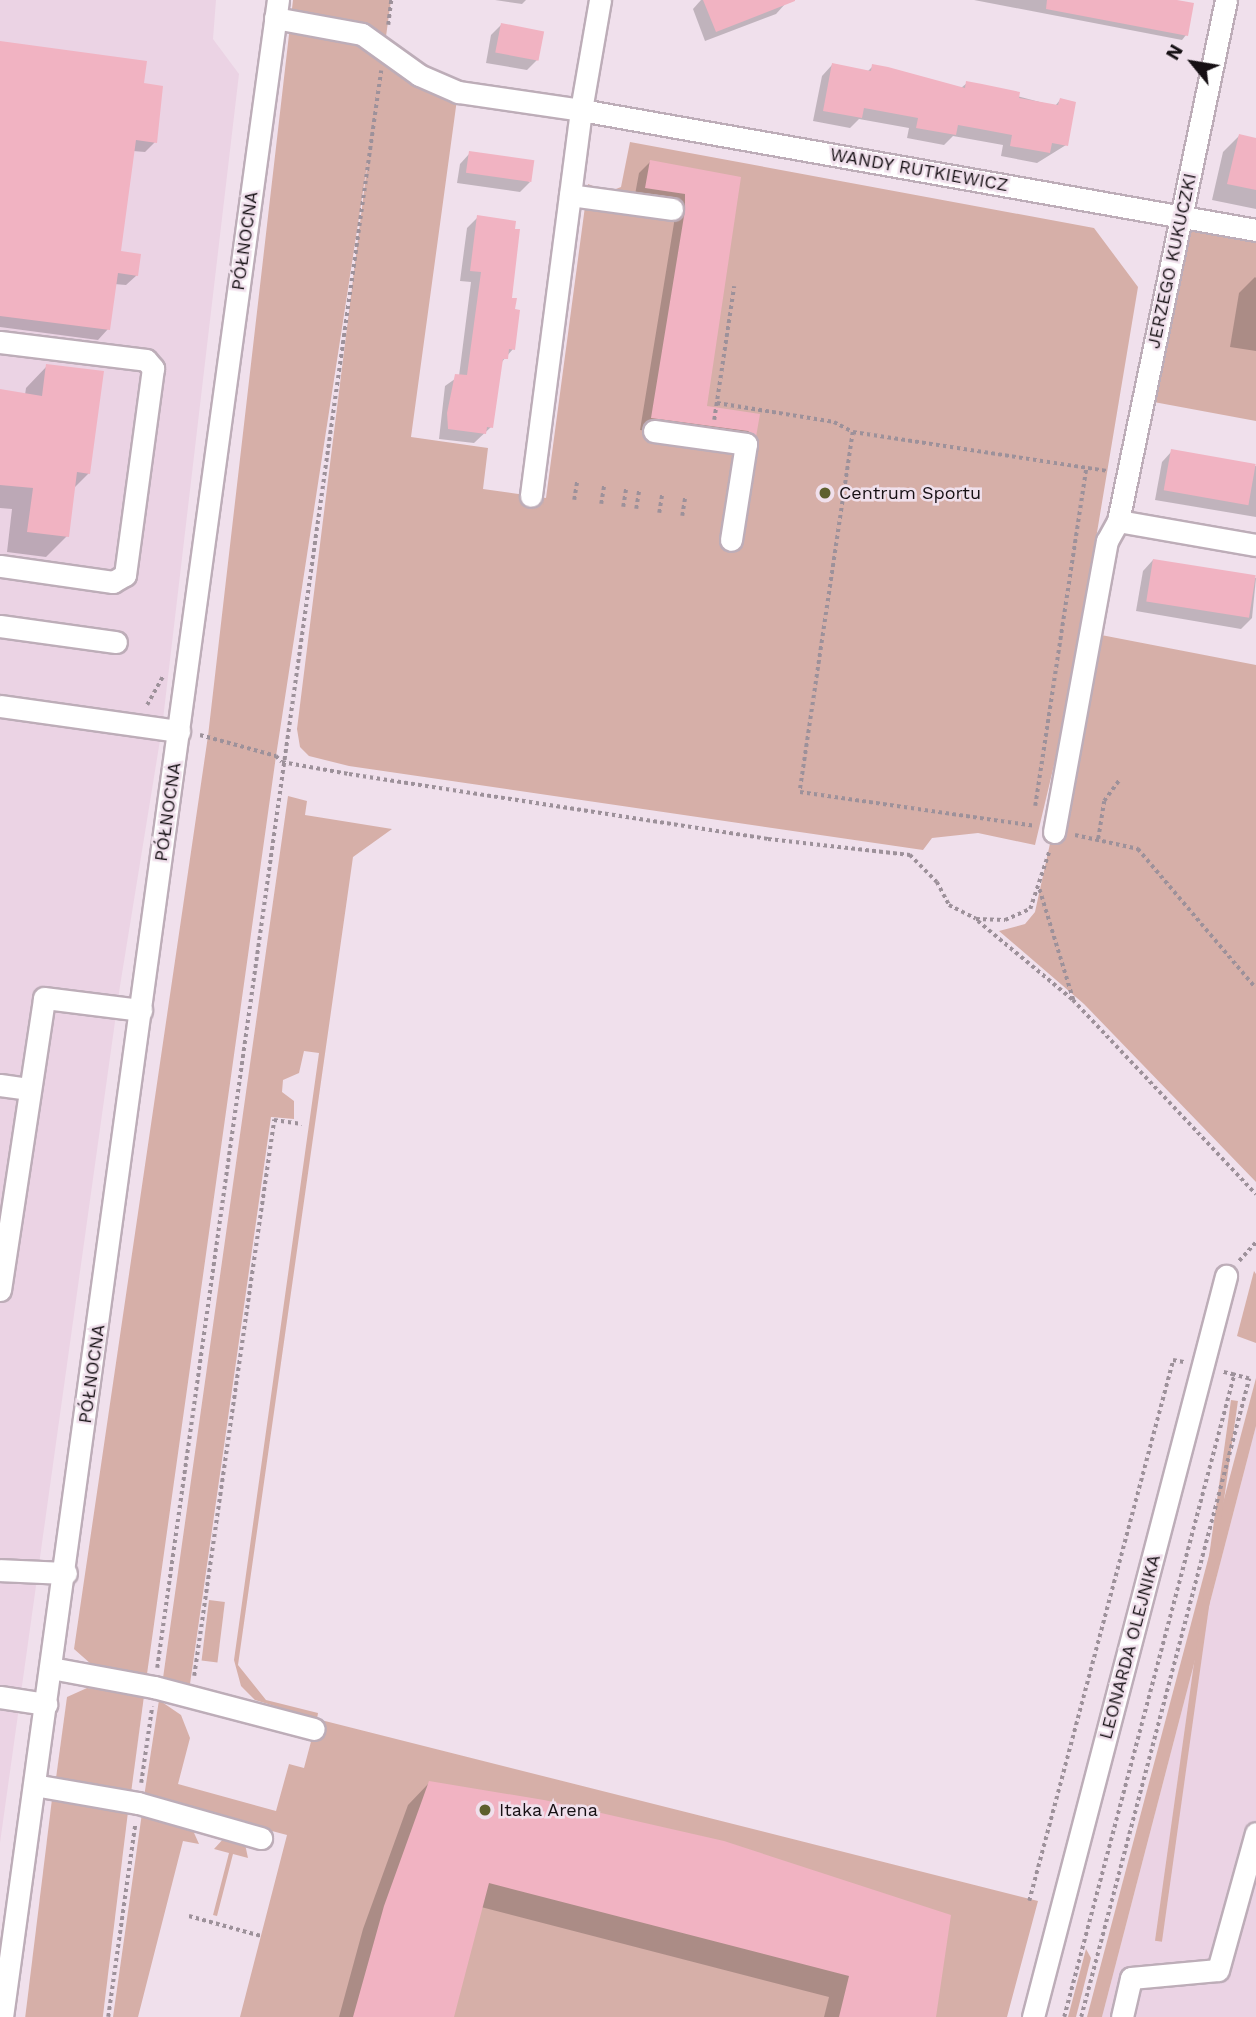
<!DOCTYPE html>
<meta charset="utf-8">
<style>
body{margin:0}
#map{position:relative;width:1256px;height:2017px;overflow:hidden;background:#f0e0ec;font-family:"Work Sans",sans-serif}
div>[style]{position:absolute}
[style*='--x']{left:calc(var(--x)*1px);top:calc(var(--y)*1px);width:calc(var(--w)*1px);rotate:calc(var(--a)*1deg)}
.built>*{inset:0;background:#ebd3e4}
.green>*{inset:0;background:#d6afa8;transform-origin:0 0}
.shadow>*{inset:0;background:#0003}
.building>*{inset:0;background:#f1b3c2;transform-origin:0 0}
.path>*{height:3.5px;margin-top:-1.75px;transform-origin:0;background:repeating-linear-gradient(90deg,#9d919a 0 3.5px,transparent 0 7px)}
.roads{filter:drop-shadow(2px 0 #bdadb8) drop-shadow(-2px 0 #bdadb8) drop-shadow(0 2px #bdadb8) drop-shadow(0 -2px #bdadb8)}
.minor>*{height:21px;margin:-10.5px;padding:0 10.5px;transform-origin:10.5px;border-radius:10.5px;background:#fff}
.dots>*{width:19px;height:19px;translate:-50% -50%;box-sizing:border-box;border:4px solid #f0e0ec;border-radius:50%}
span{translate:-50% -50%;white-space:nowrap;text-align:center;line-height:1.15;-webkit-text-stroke:5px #f0e0ec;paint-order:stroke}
.street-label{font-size:18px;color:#161014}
.poi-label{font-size:18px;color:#161014}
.left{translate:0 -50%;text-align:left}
.north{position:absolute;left:1158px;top:28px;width:70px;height:70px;-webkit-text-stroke:5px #f0e0ec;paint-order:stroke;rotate:300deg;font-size:19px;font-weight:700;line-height:28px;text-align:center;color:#161014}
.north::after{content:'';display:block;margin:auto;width:24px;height:32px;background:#161014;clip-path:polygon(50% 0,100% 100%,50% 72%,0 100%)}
</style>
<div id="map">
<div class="built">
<i style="clip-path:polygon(0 0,216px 0,213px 39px,239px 74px,162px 728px,120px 986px,0 1843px)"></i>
<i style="clip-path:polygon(1256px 1426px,1256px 2017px,1102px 2017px)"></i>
</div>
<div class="green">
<i style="clip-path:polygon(293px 0,391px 0,384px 51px,458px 92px,411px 437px,488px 448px,483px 489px,546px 498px,588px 184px,608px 192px,621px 187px,630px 142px,1094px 228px,1138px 287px,1068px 706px,1035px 845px,978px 833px,932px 838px,923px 850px,349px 766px,309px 756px,300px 747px,297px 729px,368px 159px,276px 756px,147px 1674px,91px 1664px,74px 1649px,208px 736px)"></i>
<i style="clip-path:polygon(1181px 217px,1256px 230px,1256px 421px,1143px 400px)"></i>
<i style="clip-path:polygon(1096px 634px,1256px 665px,1256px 1182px,1084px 1004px,999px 931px,1025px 924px,1035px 912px)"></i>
<i style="clip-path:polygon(288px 796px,307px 801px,305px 815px,392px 829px,353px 857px,238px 1665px,266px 1700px,318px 1713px,317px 1719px,1038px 1901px,1007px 2017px,240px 2017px,287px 1835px,144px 1797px,159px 1700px,181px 1715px,190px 1738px,178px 1784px,276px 1811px,289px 1764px,304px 1768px,317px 1719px,255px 1700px,241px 1686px,234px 1660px,319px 1053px,304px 1051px,299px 1073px,283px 1080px,282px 1092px,294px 1101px,294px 1119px,271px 1117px,190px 1684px,163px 1678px)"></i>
<i style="clip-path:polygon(1254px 1271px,1256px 1274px,1256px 1343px,1237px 1336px)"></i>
<i style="clip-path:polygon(1256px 1378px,1256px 1426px,1102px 2017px,1087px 2017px)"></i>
<i style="left:1231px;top:1400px;width:7px;height:546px;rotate:8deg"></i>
<i style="left:209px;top:1600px;width:16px;height:61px;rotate:7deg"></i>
<i style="clip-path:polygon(87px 1688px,144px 1696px,131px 1793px,56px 1778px,67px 1697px)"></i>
<i style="left:52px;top:1799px;width:77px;height:220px;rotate:7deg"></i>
<i style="clip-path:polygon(142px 1813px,191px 1826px,199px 1844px,183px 1841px,138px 2017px,113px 2017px)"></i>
<i style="clip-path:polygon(225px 1837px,245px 1844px,248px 1858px,233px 1854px,217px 1916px,213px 1915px,229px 1853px,214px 1849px)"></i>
<i style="clip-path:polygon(1086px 1949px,1091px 1958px,1076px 2017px,1068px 2017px)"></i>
</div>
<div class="shadow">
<i style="clip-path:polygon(495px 0,526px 0,522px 4px)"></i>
<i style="clip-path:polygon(701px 0,785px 0,786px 3px,776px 14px,705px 41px,693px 9px)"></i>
<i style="clip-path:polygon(974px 0,1167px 0,1186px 35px,1182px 40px)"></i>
<i style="clip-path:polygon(501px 25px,537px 60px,527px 70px,486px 63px,491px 35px)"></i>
<i style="clip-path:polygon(0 43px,142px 84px,155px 142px,145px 152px,133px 151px,119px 253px,137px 275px,126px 285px,114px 284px,108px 329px,98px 340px,0 327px)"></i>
<i style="clip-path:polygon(832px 65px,867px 72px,873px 66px,961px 88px,967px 83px,1055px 106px,1060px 100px,1066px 145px,1037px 163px,1001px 156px,1003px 145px,953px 136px,944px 145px,907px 138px,909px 128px,859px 119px,850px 128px,813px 121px,822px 76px)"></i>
<i style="clip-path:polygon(1239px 136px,1256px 140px,1256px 209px,1212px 200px,1223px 152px)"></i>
<i style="clip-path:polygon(470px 153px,530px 182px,520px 192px,457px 183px,460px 164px)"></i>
<i style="clip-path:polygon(650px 162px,739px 179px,705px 408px,758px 416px,755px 436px,744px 447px,736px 442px,640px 430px,674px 223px,674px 206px,634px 200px,639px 173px)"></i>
<i style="clip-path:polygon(478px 217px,510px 299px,513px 349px,500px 364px,491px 427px,474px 443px,439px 439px,445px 386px,459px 376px,471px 282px,460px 281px,467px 228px)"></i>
<i style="clip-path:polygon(1255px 277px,1256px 278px,1256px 351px,1230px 347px,1239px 293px)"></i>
<i style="clip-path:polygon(47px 366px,89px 473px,73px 489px,67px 536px,46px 557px,7px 552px,12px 509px,0 508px,0 391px,25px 395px,26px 388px)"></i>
<i style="clip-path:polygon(1172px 451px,1256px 466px,1256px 517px,1155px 500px,1162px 462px)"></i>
<i style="clip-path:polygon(1153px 560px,1256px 578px,1252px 618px,1241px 629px,1136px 611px,1143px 571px)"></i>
<i style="clip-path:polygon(429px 1783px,724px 1843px,949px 1916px,934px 2017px,824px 2017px,829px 1997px,481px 1907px,453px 2017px,339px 2017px,363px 1929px,408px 1805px)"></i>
</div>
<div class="building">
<i style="clip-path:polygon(703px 0,795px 0,795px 1px,716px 32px)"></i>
<i style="clip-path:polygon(1047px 0,1177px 0,1194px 3px,1188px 36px,1046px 9px)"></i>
<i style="left:501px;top:23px;width:44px;height:30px;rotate:11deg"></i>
<i style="clip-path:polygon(0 41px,147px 61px,144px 83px,163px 86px,157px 143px,136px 140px,121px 251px,141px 254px,138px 276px,118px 273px,110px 330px,0 316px)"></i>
<i style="clip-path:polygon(832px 63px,871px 71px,872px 64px,888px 67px,965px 88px,966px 81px,982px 84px,1020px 92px,1019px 98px,1058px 105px,1060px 98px,1076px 102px,1068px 146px,1052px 143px,1050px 153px,1010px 146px,1012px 135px,980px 129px,958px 125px,956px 135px,916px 128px,918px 118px,864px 108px,862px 118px,823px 111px)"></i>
<i style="clip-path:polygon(1239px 134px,1256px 138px,1256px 190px,1227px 184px)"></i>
<i style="left:469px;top:151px;width:66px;height:22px;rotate:8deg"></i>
<i style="clip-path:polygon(650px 160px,741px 177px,707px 406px,760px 414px,756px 437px,748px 431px,651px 418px,685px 210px,685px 194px,645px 188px)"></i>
<i style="clip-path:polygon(477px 215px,516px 221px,515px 229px,520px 229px,512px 298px,517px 298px,515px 309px,520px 310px,515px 350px,509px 349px,508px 359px,503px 359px,493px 428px,487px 427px,486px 434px,448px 429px,447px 413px,455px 374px,467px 375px,481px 272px,470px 271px)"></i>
<i style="clip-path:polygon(46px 364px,104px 371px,90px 474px,77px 472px,69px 537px,27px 532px,33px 488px,0 485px,0 389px,42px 396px)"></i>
<i style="left:1171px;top:449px;width:86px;height:42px;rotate:10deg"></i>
<i style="left:1153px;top:559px;width:104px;height:43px;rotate:9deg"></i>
<i style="clip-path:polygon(429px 1781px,544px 1800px,724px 1841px,951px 1915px,936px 2017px,839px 2017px,849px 1976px,489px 1883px,454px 2017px,353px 2017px,384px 1906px)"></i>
</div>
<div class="path">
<i style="--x:388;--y:25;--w:25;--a:-83"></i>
<i style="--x:717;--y:403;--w:119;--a:9.2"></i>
<i style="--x:834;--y:422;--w:21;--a:28"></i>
<i style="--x:853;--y:432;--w:364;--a:98.4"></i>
<i style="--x:800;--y:792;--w:237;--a:8.2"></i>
<i style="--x:714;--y:420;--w:135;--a:-81.5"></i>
<i style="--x:853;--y:432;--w:257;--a:8.7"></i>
<i style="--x:574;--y:500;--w:19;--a:-81"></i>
<i style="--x:601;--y:504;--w:19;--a:-81"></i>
<i style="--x:623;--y:507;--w:19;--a:-81"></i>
<i style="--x:636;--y:509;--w:19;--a:-81"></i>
<i style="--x:659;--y:513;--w:19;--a:-81"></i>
<i style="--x:682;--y:516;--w:19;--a:-81"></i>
<i style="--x:147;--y:705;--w:33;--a:-61"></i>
<i style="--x:200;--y:735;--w:79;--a:15.4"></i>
<i style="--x:276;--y:756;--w:8;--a:45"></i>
<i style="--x:282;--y:762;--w:68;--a:10.2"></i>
<i style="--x:349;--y:774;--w:424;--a:8.8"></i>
<i style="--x:768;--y:839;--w:143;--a:6.4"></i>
<i style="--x:910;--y:855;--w:38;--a:45"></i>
<i style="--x:937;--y:882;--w:26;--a:62"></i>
<i style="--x:949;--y:905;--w:30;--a:27"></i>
<i style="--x:976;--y:919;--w:29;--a:2"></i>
<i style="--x:1005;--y:920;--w:27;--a:-24"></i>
<i style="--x:1030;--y:909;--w:60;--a:-71.6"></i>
<i style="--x:1035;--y:806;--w:342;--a:-81.4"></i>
<i style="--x:1075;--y:835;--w:65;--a:12.5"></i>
<i style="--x:1138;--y:849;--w:182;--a:49.7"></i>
<i style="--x:1098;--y:839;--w:38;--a:-81"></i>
<i style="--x:1104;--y:801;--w:27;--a:-54"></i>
<i style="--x:978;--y:921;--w:124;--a:39.7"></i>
<i style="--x:1073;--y:1000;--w:116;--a:-107"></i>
<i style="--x:1073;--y:1000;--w:267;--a:46.7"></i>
<i style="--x:1239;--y:1261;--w:25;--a:-48"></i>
<i style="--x:157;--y:1668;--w:1613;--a:-82.02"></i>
<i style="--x:194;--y:1676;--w:562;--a:-81.81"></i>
<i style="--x:274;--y:1120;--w:28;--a:8"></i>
<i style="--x:141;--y:1783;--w:77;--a:-81.8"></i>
<i style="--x:1029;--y:1901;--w:560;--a:-75.09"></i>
<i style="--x:1173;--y:1360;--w:11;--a:10"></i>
<i style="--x:189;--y:1916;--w:75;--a:15.5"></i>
<i style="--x:108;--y:2017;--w:194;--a:-82"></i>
<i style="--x:1064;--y:2017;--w:664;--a:-75.17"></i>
<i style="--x:1234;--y:1375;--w:12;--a:-166"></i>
<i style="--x:1081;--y:2017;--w:660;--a:-75.25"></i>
<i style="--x:1249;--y:1379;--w:16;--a:-165"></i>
</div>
<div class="roads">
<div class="minor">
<i style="--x:600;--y:0;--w:112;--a:99.8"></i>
<i style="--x:581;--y:110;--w:686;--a:10.08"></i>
<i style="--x:275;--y:18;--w:88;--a:10.4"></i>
<i style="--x:362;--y:34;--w:70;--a:35.7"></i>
<i style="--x:419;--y:75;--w:43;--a:23.6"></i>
<i style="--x:458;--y:92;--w:124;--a:8.3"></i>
<i style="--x:581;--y:110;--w:389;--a:97.4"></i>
<i style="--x:570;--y:195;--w:103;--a:7.8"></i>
<i style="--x:0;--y:342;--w:147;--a:7"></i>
<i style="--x:146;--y:360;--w:11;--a:49"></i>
<i style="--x:153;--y:368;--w:209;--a:97.7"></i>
<i style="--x:125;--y:575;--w:14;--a:150"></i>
<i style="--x:113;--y:582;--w:114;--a:-171.9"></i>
<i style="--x:654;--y:431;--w:93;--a:8"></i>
<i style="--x:746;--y:444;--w:97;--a:98.9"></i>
<i style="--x:1118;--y:521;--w:140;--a:9.9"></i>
<i style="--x:0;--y:626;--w:117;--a:7.9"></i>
<i style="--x:0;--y:706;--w:181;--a:8"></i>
<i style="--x:1054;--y:832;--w:296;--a:-79.7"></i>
<i style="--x:1107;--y:541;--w:23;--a:-61"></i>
<i style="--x:1118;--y:521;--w:532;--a:-78.29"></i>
<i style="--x:0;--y:1085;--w:30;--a:8"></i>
<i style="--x:0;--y:1290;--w:295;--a:-81.4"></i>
<i style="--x:44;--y:998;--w:98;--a:7.1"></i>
<i style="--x:0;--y:1570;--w:66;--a:2.6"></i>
<i style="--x:51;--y:1668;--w:105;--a:10.5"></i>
<i style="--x:154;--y:1687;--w:165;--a:14.7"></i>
<i style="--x:0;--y:1697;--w:47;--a:8.7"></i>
<i style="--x:34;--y:1785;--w:106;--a:9.8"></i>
<i style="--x:138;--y:1803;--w:128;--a:15.9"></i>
<i style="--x:2;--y:2017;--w:2036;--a:-82.21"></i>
<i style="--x:1033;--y:2017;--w:766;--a:-75.4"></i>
<i style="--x:1122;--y:2017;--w:40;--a:-77"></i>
<i style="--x:1131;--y:1978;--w:87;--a:-5.3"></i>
<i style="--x:1218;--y:1970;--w:142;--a:-74.5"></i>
</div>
</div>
<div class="dots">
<i style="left:825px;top:493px;background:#5e602d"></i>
<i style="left:485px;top:1810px;background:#5e602d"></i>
</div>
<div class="street-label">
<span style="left:919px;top:170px;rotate:10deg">WANDY RUTKIEWICZ</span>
<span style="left:245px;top:241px;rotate:-82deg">PÓŁNOCNA</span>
<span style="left:1172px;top:261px;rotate:-78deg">JERZEGO KUKUCZKI</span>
<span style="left:168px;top:812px;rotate:-82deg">PÓŁNOCNA</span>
<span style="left:92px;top:1374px;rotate:-82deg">PÓŁNOCNA</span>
<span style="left:1130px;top:1647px;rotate:-75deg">LEONARDA OLEJNIKA</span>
</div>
<div class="poi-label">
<span class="left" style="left:839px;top:493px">Centrum Sportu</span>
<span class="left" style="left:499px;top:1810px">Itaka Arena</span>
</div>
<div class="north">N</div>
</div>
